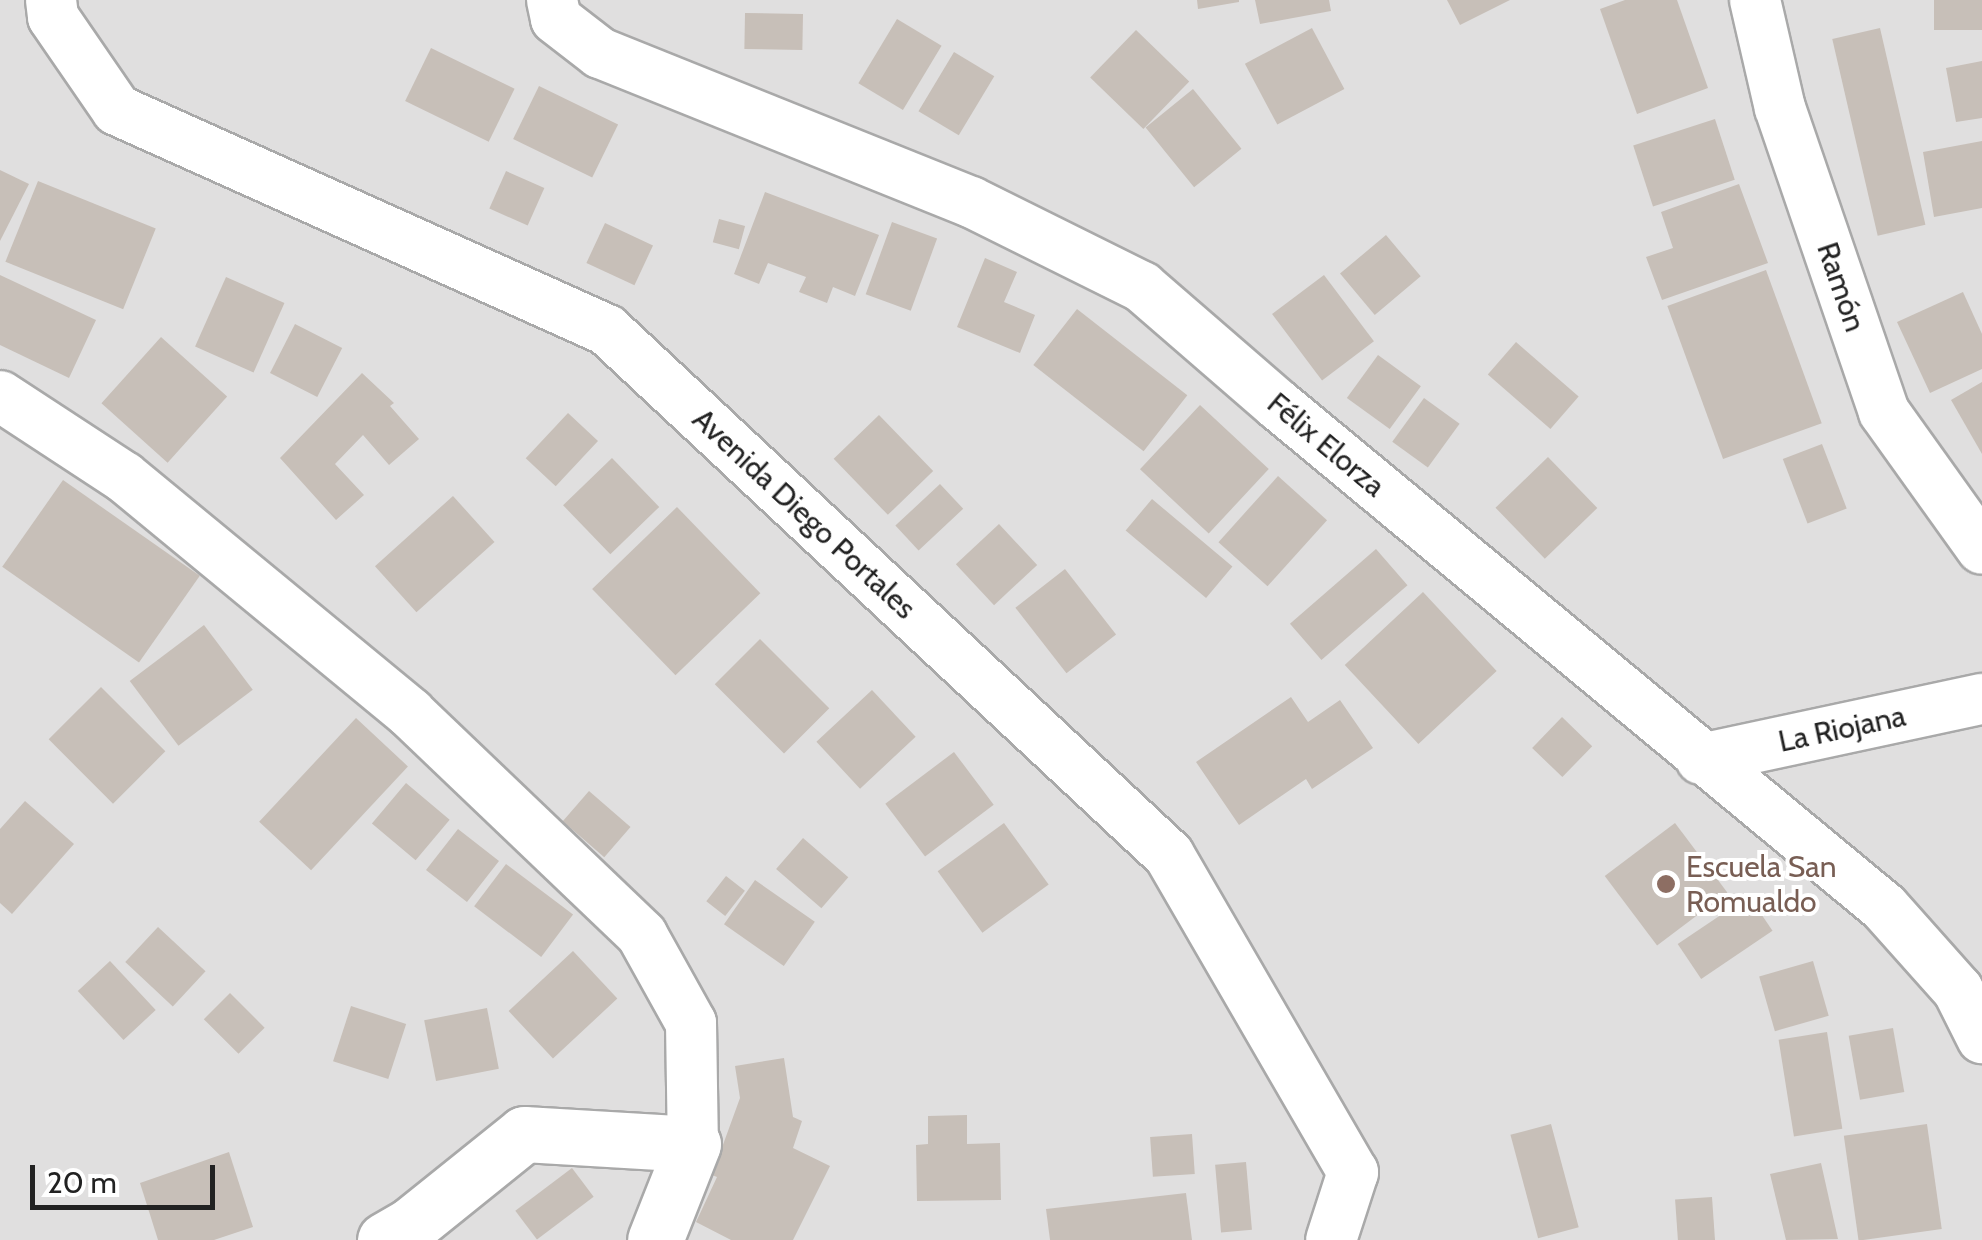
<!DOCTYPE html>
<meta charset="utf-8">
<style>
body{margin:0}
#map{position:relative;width:1982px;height:1240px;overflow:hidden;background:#f2efe9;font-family:Cabin,sans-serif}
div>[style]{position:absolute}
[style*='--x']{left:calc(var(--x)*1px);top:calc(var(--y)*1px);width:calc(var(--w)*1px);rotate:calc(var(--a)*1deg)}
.residential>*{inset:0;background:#e0dfdf;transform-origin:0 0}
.building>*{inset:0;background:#c7bfb8;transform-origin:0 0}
.roads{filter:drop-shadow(2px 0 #a9a9a9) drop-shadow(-2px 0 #a9a9a9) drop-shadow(0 2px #a9a9a9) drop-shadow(0 -2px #a9a9a9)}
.minor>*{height:50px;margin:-25px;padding:0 25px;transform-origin:25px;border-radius:25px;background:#fff}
.tertiary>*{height:55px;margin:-27.5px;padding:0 27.5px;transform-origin:27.5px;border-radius:27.5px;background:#fff}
.dots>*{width:28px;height:28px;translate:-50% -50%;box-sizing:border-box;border:5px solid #fff;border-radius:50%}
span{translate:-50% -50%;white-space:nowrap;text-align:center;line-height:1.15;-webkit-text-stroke:8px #fff;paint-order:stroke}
.street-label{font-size:30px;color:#222}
.education-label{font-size:30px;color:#785e54}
.left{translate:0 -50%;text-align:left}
.scale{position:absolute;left:30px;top:1165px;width:185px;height:45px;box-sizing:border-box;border:5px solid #222;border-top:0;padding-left:12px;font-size:30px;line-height:35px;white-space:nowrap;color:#222;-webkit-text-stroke:8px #fff;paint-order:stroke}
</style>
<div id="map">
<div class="residential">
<i style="left:0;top:0;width:1982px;height:1240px"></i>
</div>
<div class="building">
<i style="clip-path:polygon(1197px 0,1239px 0,1239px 2px,1198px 9px)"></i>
<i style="clip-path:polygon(1255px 0,1329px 0,1331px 11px,1260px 24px)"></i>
<i style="clip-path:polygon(1447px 0,1510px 0,1460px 25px)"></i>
<i style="clip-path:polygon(1625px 0,1677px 0,1708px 88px,1637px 114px,1600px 9px)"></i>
<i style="left:1934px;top:0;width:48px;height:30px"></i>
<i style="left:745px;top:13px;width:58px;height:36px;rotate:1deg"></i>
<i style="left:897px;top:19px;width:52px;height:75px;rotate:31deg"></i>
<i style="left:1312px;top:28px;width:69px;height:76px;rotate:62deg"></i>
<i style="left:1880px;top:28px;width:202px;height:49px;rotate:77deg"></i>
<i style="left:1136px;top:30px;width:74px;height:66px;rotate:44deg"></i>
<i style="left:431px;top:48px;width:93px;height:59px;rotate:26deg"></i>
<i style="left:954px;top:52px;width:47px;height:69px;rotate:31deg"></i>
<i style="clip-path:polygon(1982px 61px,1982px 118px,1956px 122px,1946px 68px)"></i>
<i style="left:539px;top:86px;width:88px;height:59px;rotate:26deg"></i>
<i style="left:1193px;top:89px;width:77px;height:61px;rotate:51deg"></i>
<i style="left:1715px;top:119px;width:64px;height:86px;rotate:72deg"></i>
<i style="clip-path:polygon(1982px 141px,1982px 208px,1934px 217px,1923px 152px)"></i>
<i style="clip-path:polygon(0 170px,29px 184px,0 241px)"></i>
<i style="left:506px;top:171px;width:42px;height:41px;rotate:24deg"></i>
<i style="left:38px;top:181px;width:127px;height:87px;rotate:22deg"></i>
<i style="clip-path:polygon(1739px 184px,1768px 263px,1662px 300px,1646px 257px,1673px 248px,1661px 212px)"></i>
<i style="clip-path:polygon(765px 192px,879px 235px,855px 296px,833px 287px,827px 303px,799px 292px,806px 277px,768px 263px,759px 284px,734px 274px)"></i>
<i style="left:719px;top:219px;width:27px;height:24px;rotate:15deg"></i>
<i style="left:892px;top:222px;width:48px;height:77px;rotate:20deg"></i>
<i style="left:605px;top:223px;width:53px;height:44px;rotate:25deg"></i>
<i style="left:1386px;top:235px;width:54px;height:60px;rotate:50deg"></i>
<i style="clip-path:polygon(985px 258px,1017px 272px,1004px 302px,1035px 315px,1020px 353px,957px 327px)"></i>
<i style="left:1766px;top:270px;width:163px;height:105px;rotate:70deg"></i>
<i style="clip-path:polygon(0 275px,96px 320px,69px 378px,0 345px)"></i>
<i style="left:1324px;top:275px;width:83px;height:65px;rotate:53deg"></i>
<i style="left:226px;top:277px;width:64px;height:76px;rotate:24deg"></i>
<i style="clip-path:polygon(1963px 292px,1982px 334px,1982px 369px,1930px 393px,1897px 322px)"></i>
<i style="left:1077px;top:309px;width:140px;height:71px;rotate:38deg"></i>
<i style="left:295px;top:324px;width:53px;height:55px;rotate:27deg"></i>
<i style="left:161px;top:337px;width:89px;height:89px;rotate:42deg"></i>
<i style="left:1516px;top:342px;width:83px;height:43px;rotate:41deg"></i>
<i style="left:1378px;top:355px;width:53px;height:53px;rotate:36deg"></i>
<i style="clip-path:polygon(362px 373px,394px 403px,390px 406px,419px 439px,389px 465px,363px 435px,335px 464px,364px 495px,336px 520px,280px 458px)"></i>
<i style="clip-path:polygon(1982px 382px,1982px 454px,1951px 400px)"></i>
<i style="left:1424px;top:398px;width:44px;height:54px;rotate:36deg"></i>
<i style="left:1200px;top:405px;width:94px;height:88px;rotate:43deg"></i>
<i style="left:568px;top:413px;width:41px;height:62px;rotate:43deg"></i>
<i style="left:879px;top:415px;width:78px;height:63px;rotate:46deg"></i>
<i style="left:1822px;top:444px;width:69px;height:42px;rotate:69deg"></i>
<i style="left:1548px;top:457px;width:71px;height:73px;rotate:46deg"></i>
<i style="left:612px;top:458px;width:68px;height:68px;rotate:46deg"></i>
<i style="left:1278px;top:476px;width:66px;height:89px;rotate:42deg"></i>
<i style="left:63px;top:480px;width:167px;height:106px;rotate:35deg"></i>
<i style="left:940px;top:484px;width:34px;height:61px;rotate:47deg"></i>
<i style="left:453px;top:496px;width:62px;height:105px;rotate:48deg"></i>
<i style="left:1152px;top:499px;width:105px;height:41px;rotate:40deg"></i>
<i style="left:677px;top:507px;width:120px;height:118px;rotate:46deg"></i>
<i style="left:999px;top:524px;width:56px;height:59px;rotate:47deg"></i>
<i style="left:1376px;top:549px;width:48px;height:114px;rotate:49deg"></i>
<i style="left:1065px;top:569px;width:83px;height:63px;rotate:52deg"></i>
<i style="left:1423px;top:592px;width:108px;height:107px;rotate:47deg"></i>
<i style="left:204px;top:625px;width:81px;height:93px;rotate:53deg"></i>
<i style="left:760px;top:639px;width:98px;height:64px;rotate:45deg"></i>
<i style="left:101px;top:687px;width:91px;height:74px;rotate:45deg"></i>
<i style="left:872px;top:690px;width:64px;height:76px;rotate:47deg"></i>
<i style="clip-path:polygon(1291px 697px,1308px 722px,1340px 700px,1373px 748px,1312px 789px,1306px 779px,1239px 825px,1196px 762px)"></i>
<i style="left:1562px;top:717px;width:42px;height:43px;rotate:44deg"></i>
<i style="left:356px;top:718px;width:71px;height:142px;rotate:43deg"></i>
<i style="left:954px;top:752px;width:66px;height:86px;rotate:53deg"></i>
<i style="left:406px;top:783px;width:57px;height:53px;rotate:40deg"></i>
<i style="left:589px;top:791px;width:55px;height:40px;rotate:41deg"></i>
<i style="clip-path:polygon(25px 801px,74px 844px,12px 914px,0 903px,0 829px)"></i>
<i style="left:1004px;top:823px;width:76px;height:82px;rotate:54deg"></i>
<i style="left:1675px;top:823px;width:87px;height:88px;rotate:53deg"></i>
<i style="left:458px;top:829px;width:52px;height:52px;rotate:38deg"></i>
<i style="left:803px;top:838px;width:60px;height:41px;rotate:41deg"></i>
<i style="left:506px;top:864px;width:84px;height:53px;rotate:37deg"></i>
<i style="left:726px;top:876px;width:24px;height:32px;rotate:38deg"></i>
<i style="left:755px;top:880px;width:73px;height:54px;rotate:35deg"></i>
<i style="left:1749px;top:896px;width:42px;height:86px;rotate:56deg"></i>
<i style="left:158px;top:927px;width:65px;height:48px;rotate:43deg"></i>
<i style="left:573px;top:951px;width:65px;height:88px;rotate:47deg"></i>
<i style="left:110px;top:961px;width:67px;height:44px;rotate:47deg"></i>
<i style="left:1813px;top:961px;width:57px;height:56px;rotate:74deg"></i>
<i style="left:230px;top:993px;width:49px;height:37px;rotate:45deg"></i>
<i style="left:351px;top:1006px;width:58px;height:58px;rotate:18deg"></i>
<i style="left:487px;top:1008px;width:62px;height:64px;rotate:79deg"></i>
<i style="left:1893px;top:1028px;width:65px;height:45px;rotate:80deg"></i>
<i style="left:1827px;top:1032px;width:98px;height:49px;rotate:81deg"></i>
<i style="clip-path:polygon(784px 1058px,793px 1117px,802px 1121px,793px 1148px,830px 1166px,793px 1240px,731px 1240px,696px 1222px,717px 1177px,712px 1175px,740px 1098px,735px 1066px)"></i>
<i style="clip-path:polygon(967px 1115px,967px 1144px,1000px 1143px,1001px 1200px,917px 1201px,916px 1145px,928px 1144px,928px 1116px)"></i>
<i style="left:1551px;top:1124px;width:107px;height:42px;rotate:75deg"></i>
<i style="left:1927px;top:1124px;width:106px;height:84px;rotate:82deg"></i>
<i style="left:1192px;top:1134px;width:40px;height:42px;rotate:86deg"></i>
<i style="clip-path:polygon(229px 1152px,253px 1227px,214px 1240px,158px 1240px,140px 1183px)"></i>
<i style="left:1246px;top:1162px;width:68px;height:31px;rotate:85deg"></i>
<i style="clip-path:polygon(1821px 1163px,1838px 1239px,1786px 1240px,1770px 1174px)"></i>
<i style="left:572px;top:1168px;width:36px;height:71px;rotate:53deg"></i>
<i style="clip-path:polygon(1186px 1193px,1192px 1240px,1050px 1240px,1046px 1209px)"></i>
<i style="left:1712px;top:1197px;width:43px;height:37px;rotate:86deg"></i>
</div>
<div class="roads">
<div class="minor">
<i style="--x:51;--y:0;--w:17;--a:83"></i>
<i style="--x:53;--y:17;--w:113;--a:55.5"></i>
<i style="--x:117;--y:110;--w:537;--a:24.18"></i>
<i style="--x:607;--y:330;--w:769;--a:43.05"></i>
<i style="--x:1169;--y:855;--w:367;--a:59.9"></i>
<i style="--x:1353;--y:1172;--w:71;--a:107.9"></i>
<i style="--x:552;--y:0;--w:19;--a:78"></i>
<i style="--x:556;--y:19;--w:56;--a:37.7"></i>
<i style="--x:600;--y:53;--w:400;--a:21.9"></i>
<i style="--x:971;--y:202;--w:191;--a:26.4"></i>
<i style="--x:1142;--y:287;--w:179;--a:40.9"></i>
<i style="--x:1277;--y:404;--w:788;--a:39.65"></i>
<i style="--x:1884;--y:907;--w:111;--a:48.3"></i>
<i style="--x:1958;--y:990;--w:54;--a:63.4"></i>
<i style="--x:1755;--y:0;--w:111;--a:77"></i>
<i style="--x:1780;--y:108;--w:321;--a:71.1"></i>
<i style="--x:1884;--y:412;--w:168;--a:54.4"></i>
<i style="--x:0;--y:396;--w:148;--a:33.2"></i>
<i style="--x:124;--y:477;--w:371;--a:39.5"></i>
<i style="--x:410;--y:713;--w:321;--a:43.7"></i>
<i style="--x:642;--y:935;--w:101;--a:60.9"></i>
<i style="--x:691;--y:1023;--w:121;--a:89.1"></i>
<i style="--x:1701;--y:759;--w:287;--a:-12.1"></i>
</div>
<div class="tertiary">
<i style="--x:385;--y:1240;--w:30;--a:-30"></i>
<i style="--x:411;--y:1225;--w:145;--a:-38.8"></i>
<i style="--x:524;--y:1134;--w:169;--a:3.4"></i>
<i style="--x:693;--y:1144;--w:103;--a:111.6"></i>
</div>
</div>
<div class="dots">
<i style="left:1666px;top:884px;background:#8d6e63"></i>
</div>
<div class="street-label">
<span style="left:1841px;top:287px;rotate:71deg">Ramón</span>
<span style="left:1326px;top:445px;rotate:40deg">Félix Elorza</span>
<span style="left:804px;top:514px;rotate:43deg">Avenida Diego Portales</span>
<span style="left:1842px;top:729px;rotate:-12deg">La Riojana</span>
</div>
<div class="education-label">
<span class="left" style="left:1686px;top:884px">Escuela San<br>Romualdo</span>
</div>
<div class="scale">20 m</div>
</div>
